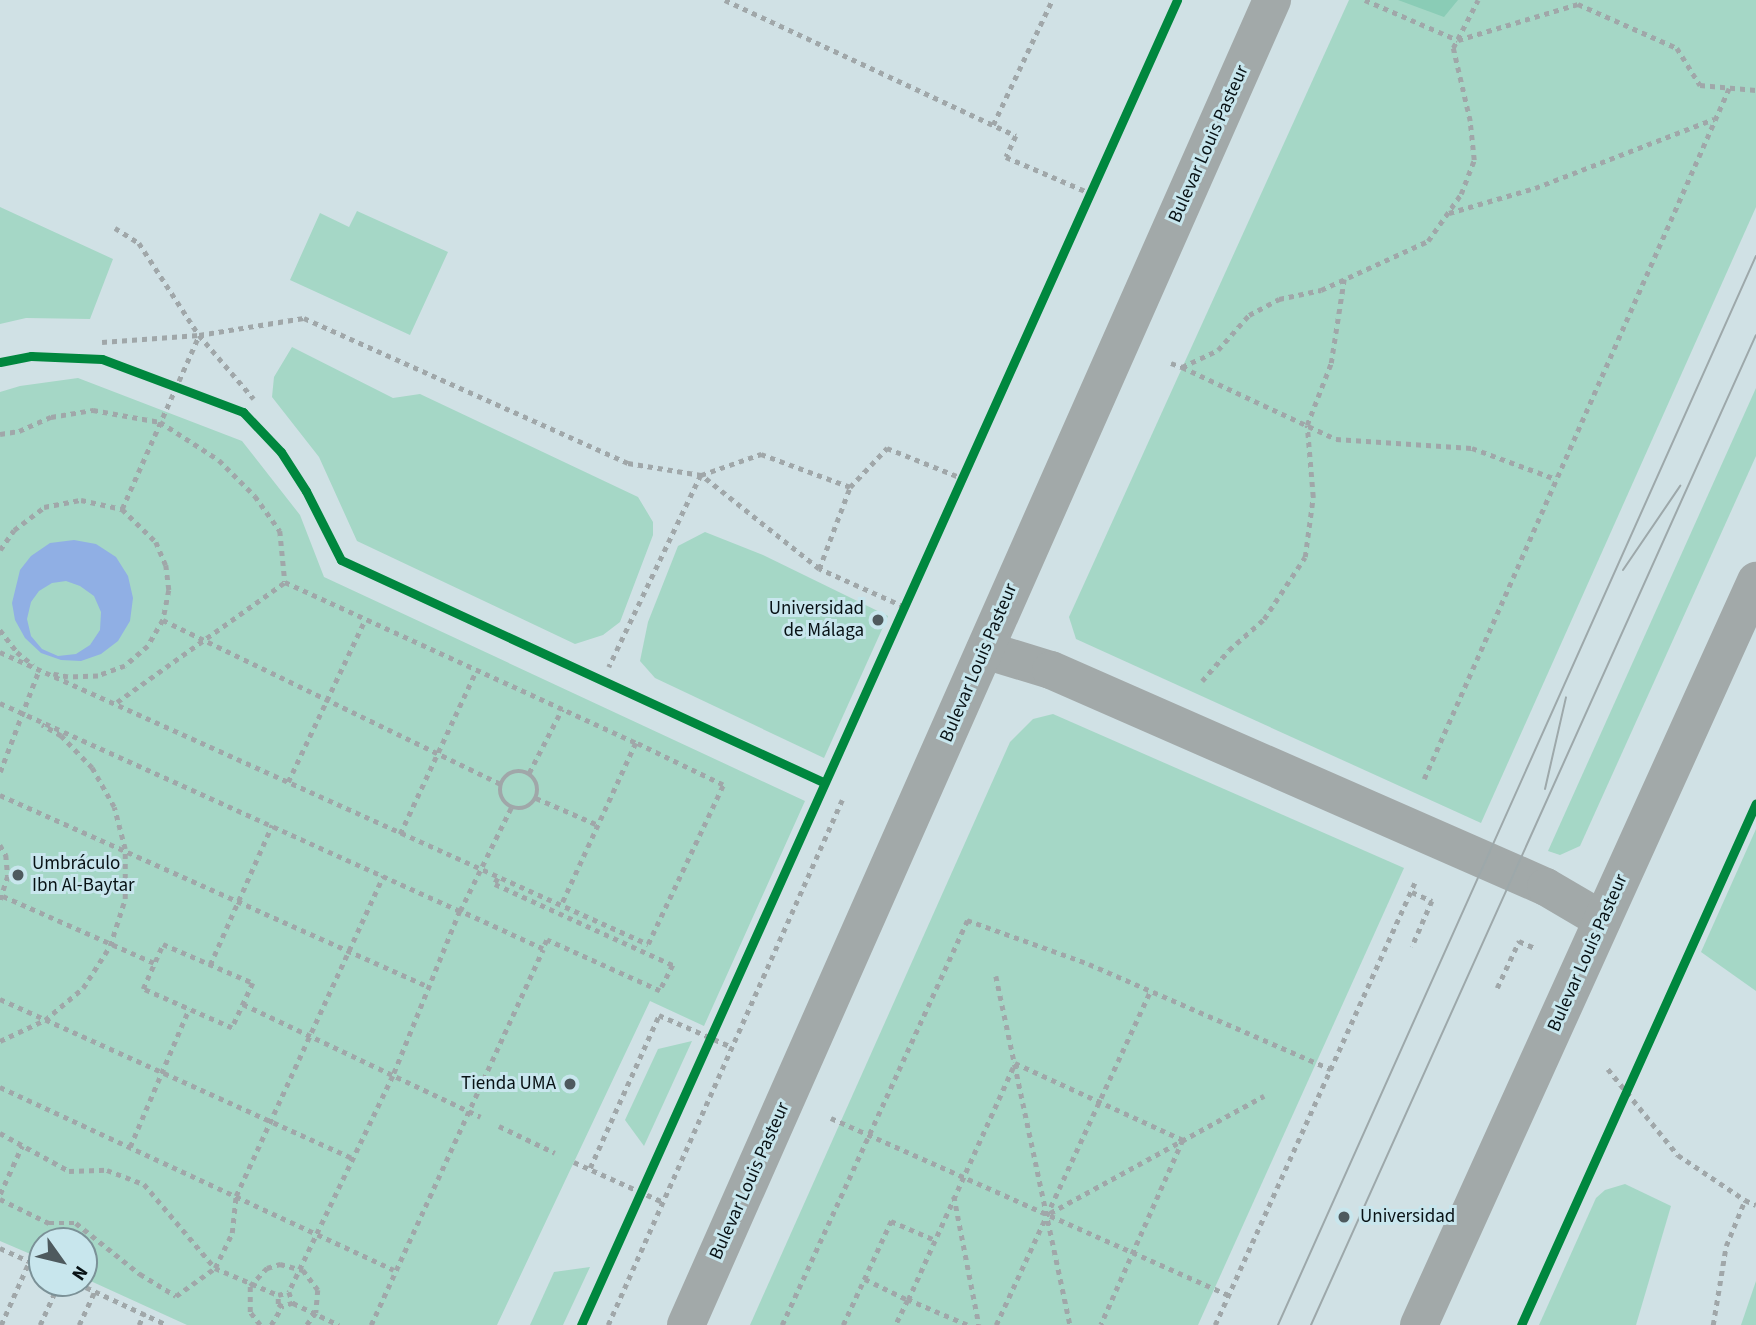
<!DOCTYPE html>
<meta charset="utf-8">
<style>
body{margin:0}
#map{position:relative;width:1756px;height:1325px;overflow:hidden;background:#d0e1e5;font-family:"Source Sans 3",sans-serif}
div>[style]{position:absolute}
[style*='--x']{left:calc(var(--x)*1px);top:calc(var(--y)*1px);width:calc(var(--w)*1px);rotate:calc(var(--a)*1deg)}
.green>*{inset:0;background:#a5d7c6}
.forest>*{inset:0;background:#8accb6}
.water>*{inset:0;background:#90afe4}
.path>*{height:4.5px;margin-top:-2.25px;transform-origin:0;background:repeating-linear-gradient(90deg,#a0a7a9 0 5px,transparent 0 10px)}
.path>.ring{margin:-2.25px;padding:0;box-sizing:content-box;background:none;border:4.5px solid #a0a7a9;border-radius:50%}
.minor>*{height:38px;margin:-19px;padding:0 19px;transform-origin:19px;border-radius:19px;background:#a2a9a9}
.tram>*{height:2px;margin:-1px;padding:0 1px;transform-origin:1px;border-radius:1px;background:#9da8aa}
.cycleway>*{height:9px;margin:-4.5px;padding:0 4.5px;transform-origin:4.5px;border-radius:4.5px;background:#00873e}
.dots>*{width:19px;height:19px;translate:-50% -50%;box-sizing:border-box;border:4px solid #c8e6ed;border-radius:50%}
span{translate:-50% -50%;white-space:nowrap;text-align:center;line-height:1.15;-webkit-text-stroke:6px #c8e6ed;paint-order:stroke}
.street-label{font-size:19px;color:#081215}
.poi-label{font-size:19px;color:#081215}
.right{translate:-100% -50%;text-align:right}
.left{translate:0 -50%;text-align:left}
.north{position:absolute;left:28px;top:1227px;width:70px;height:70px;box-sizing:border-box;background:#c8e6ed;border:2px solid #7b9197;border-radius:50%;rotate:124deg;font-size:19px;font-weight:700;line-height:28px;text-align:center;color:#081215}
.north::after{content:'';display:block;margin:auto;width:24px;height:32px;background:#4e5a5e;clip-path:polygon(50% 0,100% 100%,50% 72%,0 100%)}
</style>
<div id="map">
<div class="green">
<i style="clip-path:polygon(1349px 0,1756px 0,1756px 207px,1481px 823px,1076px 639px,1069px 617px)"></i>
<i style="clip-path:polygon(0 207px,113px 259px,90px 319px,26px 318px,0 324px)"></i>
<i style="clip-path:polygon(357px 211px,448px 252px,410px 335px,290px 280px,320px 213px,349px 227px)"></i>
<i style="clip-path:polygon(292px 347px,393px 398px,420px 394px,638px 497px,653px 522px,653px 535px,620px 622px,603px 635px,575px 644px,357px 541px,319px 457px,272px 397px,274px 377px)"></i>
<i style="clip-path:polygon(78px 378px,242px 441px,300px 515px,324px 577px,805px 801px,704px 1026px,650px 1001px,497px 1325px,187px 1325px,84px 1278px,84px 1241px,42px 1241px,42px 1259px,0 1241px,0 392px,20px 386px)"></i>
<i style="clip-path:polygon(1756px 388px,1756px 456px,1580px 846px,1560px 855px,1548px 851px)"></i>
<i style="clip-path:polygon(705px 532px,763px 555px,888px 616px,824px 758px,655px 678px,640px 661px,648px 622px,678px 546px)"></i>
<i style="clip-path:polygon(1053px 714px,1404px 868px,1198px 1325px,750px 1325px,1010px 742px,1033px 719px)"></i>
<i style="clip-path:polygon(1756px 829px,1756px 991px,1701px 952px)"></i>
<i style="clip-path:polygon(692px 1041px,644px 1146px,625px 1120px,658px 1049px)"></i>
<i style="clip-path:polygon(1625px 1184px,1671px 1206px,1636px 1325px,1539px 1325px,1596px 1198px,1605px 1190px)"></i>
<i style="clip-path:polygon(590px 1267px,563px 1325px,530px 1325px,554px 1272px)"></i>
<i style="clip-path:polygon(1756px 1281px,1756px 1325px,1741px 1325px)"></i>
</div>
<div class="forest">
<i style="clip-path:polygon(1398px 0,1458px 0,1444px 17px)"></i>
</div>
<div class="water">
<i style="clip-path:polygon(evenodd,74px 540px,96px 544px,116px 557px,128px 576px,133px 598px,130px 621px,118px 641px,101px 654px,81px 661px,61px 660px,41px 653px,25px 638px,15px 620px,12px 603px,20px 570px,31px 556px,50px 543px,74px 540px,66px 581px,80px 586px,94px 596px,101px 612px,100px 630px,90px 645px,76px 654px,58px 656px,42px 649px,31px 636px,27px 619px,31px 602px,39px 591px,52px 583px,66px 581px)"></i>
</div>
<div class="path">
<i style="--x:725;--y:0;--w:321;--a:25"></i>
<i style="--x:1016;--y:136;--w:23;--a:115"></i>
<i style="--x:1006;--y:157;--w:91;--a:23.2"></i>
<i style="--x:1365;--y:0;--w:101;--a:23.3"></i>
<i style="--x:1458;--y:40;--w:125;--a:-16.7"></i>
<i style="--x:1578;--y:4;--w:108;--a:24"></i>
<i style="--x:1677;--y:48;--w:44;--a:58.1"></i>
<i style="--x:1700;--y:85;--w:56;--a:5.1"></i>
<i style="--x:993;--y:125;--w:138;--a:-64.7"></i>
<i style="--x:1449;--y:213;--w:90;--a:-16.2"></i>
<i style="--x:1535;--y:188;--w:192;--a:-21.1"></i>
<i style="--x:115;--y:228;--w:28;--a:32"></i>
<i style="--x:139;--y:243;--w:110;--a:56.9"></i>
<i style="--x:199;--y:335;--w:84;--a:49.3"></i>
<i style="--x:102;--y:342;--w:97;--a:-4.1"></i>
<i style="--x:199;--y:335;--w:106;--a:-9.2"></i>
<i style="--x:304;--y:318;--w:355;--a:24.1"></i>
<i style="--x:628;--y:463;--w:74;--a:9.3"></i>
<i style="--x:701;--y:475;--w:213;--a:115.6"></i>
<i style="--x:1171;--y:363;--w:12;--a:20"></i>
<i style="--x:1182;--y:367;--w:40;--a:-25"></i>
<i style="--x:1218;--y:350;--w:47;--a:-48.5"></i>
<i style="--x:1249;--y:315;--w:34;--a:-28"></i>
<i style="--x:1279;--y:299;--w:43;--a:-12.1"></i>
<i style="--x:1321;--y:290;--w:118;--a:-24.6"></i>
<i style="--x:1428;--y:241;--w:57;--a:-54.9"></i>
<i style="--x:1461;--y:194;--w:36;--a:-69"></i>
<i style="--x:1474;--y:160;--w:39;--a:-96"></i>
<i style="--x:1470;--y:121;--w:75;--a:-103.1"></i>
<i style="--x:1453;--y:48;--w:54;--a:-62.5"></i>
<i style="--x:1182;--y:367;--w:170;--a:25.1"></i>
<i style="--x:1336;--y:439;--w:136;--a:3.8"></i>
<i style="--x:1472;--y:448;--w:90;--a:20.3"></i>
<i style="--x:0;--y:434;--w:19;--a:-9"></i>
<i style="--x:19;--y:431;--w:35;--a:-24"></i>
<i style="--x:51;--y:417;--w:43;--a:-9.5"></i>
<i style="--x:93;--y:410;--w:68;--a:10.2"></i>
<i style="--x:160;--y:422;--w:70;--a:32.8"></i>
<i style="--x:219;--y:460;--w:51;--a:45"></i>
<i style="--x:255;--y:496;--w:43;--a:54.5"></i>
<i style="--x:280;--y:531;--w:51;--a:84.4"></i>
<i style="--x:122;--y:509;--w:190;--a:-66.1"></i>
<i style="--x:0;--y:550;--w:24;--a:-55"></i>
<i style="--x:14;--y:530;--w:38;--a:-37"></i>
<i style="--x:44;--y:507;--w:38;--a:-11"></i>
<i style="--x:81;--y:500;--w:42;--a:12.4"></i>
<i style="--x:122;--y:509;--w:47;--a:44.1"></i>
<i style="--x:156;--y:542;--w:25;--a:67"></i>
<i style="--x:166;--y:565;--w:25;--a:83"></i>
<i style="--x:169;--y:590;--w:31;--a:101"></i>
<i style="--x:163;--y:620;--w:30;--a:120"></i>
<i style="--x:148;--y:646;--w:30;--a:139"></i>
<i style="--x:125;--y:666;--w:29;--a:160"></i>
<i style="--x:98;--y:676;--w:30;--a:178"></i>
<i style="--x:68;--y:677;--w:15;--a:-169"></i>
<i style="--x:819;--y:569;--w:88;--a:-69.3"></i>
<i style="--x:285;--y:582;--w:386;--a:24.6"></i>
<i style="--x:636;--y:743;--w:179;--a:114.7"></i>
<i style="--x:904;--y:607;--w:93;--a:-155.9"></i>
<i style="--x:819;--y:569;--w:151;--a:-141.5"></i>
<i style="--x:701;--y:475;--w:64;--a:-19.3"></i>
<i style="--x:761;--y:454;--w:95;--a:20.3"></i>
<i style="--x:850;--y:487;--w:54;--a:-46.5"></i>
<i style="--x:887;--y:448;--w:81;--a:21.8"></i>
<i style="--x:163;--y:620;--w:375;--a:25.9"></i>
<i style="--x:0;--y:630;--w:28;--a:52"></i>
<i style="--x:17;--y:652;--w:21;--a:39"></i>
<i style="--x:0;--y:652;--w:711;--a:24.26"></i>
<i style="--x:648;--y:944;--w:176;--a:-64.7"></i>
<i style="--x:723;--y:785;--w:97;--a:-154.2"></i>
<i style="--x:1202;--y:681;--w:41;--a:-48.9"></i>
<i style="--x:1229;--y:650;--w:47;--a:-41.5"></i>
<i style="--x:1264;--y:619;--w:74;--a:-56.5"></i>
<i style="--x:1305;--y:557;--w:61;--a:-82.4"></i>
<i style="--x:1313;--y:497;--w:72;--a:-94.8"></i>
<i style="--x:1307;--y:425;--w:66;--a:-68.8"></i>
<i style="--x:1331;--y:363;--w:85;--a:-81.2"></i>
<i style="--x:117;--y:702;--w:206;--a:-35.5"></i>
<i style="--x:0;--y:703;--w:505;--a:24.33"></i>
<i style="--x:460;--y:911;--w:178;--a:112.1"></i>
<i style="--x:393;--y:1076;--w:240;--a:115.7"></i>
<i style="--x:289;--y:1292;--w:12;--a:70"></i>
<i style="--x:293;--y:1303;--w:12;--a:160"></i>
<i style="--x:282;--y:1307;--w:5;--a:-143"></i>
<i style="--x:278;--y:1304;--w:9;--a:-90"></i>
<i style="--x:278;--y:1295;--w:11;--a:-15"></i>
<i class="ring" style="left:500px;top:771px;width:33.5px;height:33.5px"></i>
<i style="--x:0;--y:772;--w:109;--a:-69.1"></i>
<i style="--x:529;--y:773;--w:72;--a:-62.7"></i>
<i style="--x:1424;--y:779;--w:755;--a:-66.18"></i>
<i style="--x:288;--y:782;--w:179;--a:-64.6"></i>
<i style="--x:0;--y:795;--w:471;--a:24.1"></i>
<i style="--x:536;--y:798;--w:68;--a:23.5"></i>
<i style="--x:400;--y:834;--w:180;--a:-65"></i>
<i style="--x:0;--y:845;--w:12;--a:59"></i>
<i style="--x:6;--y:855;--w:21;--a:85"></i>
<i style="--x:8;--y:876;--w:26;--a:108"></i>
<i style="--x:498;--y:878;--w:7;--a:117"></i>
<i style="--x:495;--y:884;--w:196;--a:24.5"></i>
<i style="--x:673;--y:965;--w:29;--a:117"></i>
<i style="--x:660;--y:991;--w:124;--a:-155.7"></i>
<i style="--x:547;--y:940;--w:10;--a:114"></i>
<i style="--x:1412;--y:892;--w:22;--a:24"></i>
<i style="--x:1432;--y:901;--w:50;--a:113.5"></i>
<i style="--x:3;--y:896;--w:165;--a:23.9"></i>
<i style="--x:163;--y:944;--w:98;--a:23.4"></i>
<i style="--x:253;--y:983;--w:50;--a:115"></i>
<i style="--x:232;--y:1028;--w:97;--a:-156.3"></i>
<i style="--x:143;--y:989;--w:49;--a:-66"></i>
<i style="--x:210;--y:965;--w:153;--a:-66.1"></i>
<i style="--x:996;--y:976;--w:357;--a:78"></i>
<i style="--x:1497;--y:988;--w:52;--a:-64.9"></i>
<i style="--x:1519;--y:941;--w:17;--a:24"></i>
<i style="--x:0;--y:999;--w:389;--a:24.3"></i>
<i style="--x:243;--y:1004;--w:263;--a:25.4"></i>
<i style="--x:0;--y:1041;--w:50;--a:-25"></i>
<i style="--x:45;--y:1020;--w:50;--a:-40.1"></i>
<i style="--x:83;--y:988;--w:50;--a:-57.3"></i>
<i style="--x:110;--y:946;--w:49;--a:-72.3"></i>
<i style="--x:125;--y:899;--w:50;--a:-90"></i>
<i style="--x:125;--y:849;--w:43;--a:-104.7"></i>
<i style="--x:114;--y:807;--w:45;--a:-119.4"></i>
<i style="--x:92;--y:768;--w:45;--a:-134.1"></i>
<i style="--x:61;--y:736;--w:22;--a:-150"></i>
<i style="--x:1608;--y:1069;--w:111;--a:50.9"></i>
<i style="--x:1678;--y:1155;--w:81;--a:33.9"></i>
<i style="--x:0;--y:1087;--w:434;--a:24.9"></i>
<i style="--x:831;--y:1118;--w:435;--a:24"></i>
<i style="--x:499;--y:1126;--w:62;--a:25.7"></i>
<i style="--x:0;--y:1133;--w:79;--a:28.8"></i>
<i style="--x:69;--y:1171;--w:38;--a:-2"></i>
<i style="--x:107;--y:1170;--w:40;--a:21"></i>
<i style="--x:144;--y:1184;--w:110;--a:49.8"></i>
<i style="--x:215;--y:1268;--w:39;--a:-64"></i>
<i style="--x:232;--y:1233;--w:37;--a:-84"></i>
<i style="--x:236;--y:1196;--w:352;--a:-65.3"></i>
<i style="--x:130;--y:1147;--w:150;--a:-66.9"></i>
<i style="--x:574;--y:1162;--w:98;--a:24.2"></i>
<i style="--x:590;--y:1168;--w:168;--a:-65.7"></i>
<i style="--x:659;--y:1015;--w:80;--a:23.7"></i>
<i style="--x:0;--y:1194;--w:53;--a:-65.4"></i>
<i style="--x:954;--y:1196;--w:131;--a:79"></i>
<i style="--x:0;--y:1199;--w:55;--a:26.1"></i>
<i style="--x:49;--y:1223;--w:27;--a:0"></i>
<i style="--x:76;--y:1223;--w:82;--a:38.6"></i>
<i style="--x:140;--y:1274;--w:42;--a:31.4"></i>
<i style="--x:176;--y:1296;--w:48;--a:-35.7"></i>
<i style="--x:215;--y:1268;--w:69;--a:23.2"></i>
<i style="--x:1050;--y:1213;--w:244;--a:-28.7"></i>
<i style="--x:0;--y:1248;--w:46;--a:24.3"></i>
<i style="--x:865;--y:1279;--w:48;--a:26"></i>
<i style="--x:908;--y:1300;--w:28;--a:116"></i>
<i style="--x:77;--y:1283;--w:99;--a:25"></i>
<i style="--x:293;--y:1303;--w:51;--a:25.6"></i>
<i style="--x:1;--y:1325;--w:69;--a:-66"></i>
<i style="--x:40;--y:1325;--w:46;--a:-65.7"></i>
<i style="--x:79;--y:1325;--w:38;--a:-65"></i>
<i style="--x:139;--y:1325;--w:13;--a:-67"></i>
<i style="--x:260;--y:1325;--w:16;--a:-128"></i>
<i style="--x:250;--y:1312;--w:26;--a:-90"></i>
<i style="--x:250;--y:1286;--w:25;--a:-47"></i>
<i style="--x:267;--y:1268;--w:14;--a:-17"></i>
<i style="--x:280;--y:1264;--w:24;--a:15"></i>
<i style="--x:303;--y:1270;--w:25;--a:53"></i>
<i style="--x:318;--y:1290;--w:23;--a:95"></i>
<i style="--x:316;--y:1313;--w:15;--a:127"></i>
<i style="--x:271;--y:1325;--w:21;--a:-59"></i>
<i style="--x:371;--y:1325;--w:413;--a:-65.4"></i>
<i style="--x:543;--y:949;--w:91;--a:-155.4"></i>
<i style="--x:460;--y:911;--w:115;--a:-63.7"></i>
<i style="--x:608;--y:1325;--w:575;--a:-65.98"></i>
<i style="--x:782;--y:1325;--w:445;--a:-65.4"></i>
<i style="--x:967;--y:920;--w:130;--a:19.8"></i>
<i style="--x:1089;--y:964;--w:264;--a:23.5"></i>
<i style="--x:843;--y:1325;--w:115;--a:-65.2"></i>
<i style="--x:891;--y:1221;--w:48;--a:23.4"></i>
<i style="--x:967;--y:1325;--w:64;--a:-157"></i>
<i style="--x:908;--y:1300;--w:260;--a:-65.7"></i>
<i style="--x:1015;--y:1063;--w:185;--a:24.6"></i>
<i style="--x:1183;--y:1140;--w:202;--a:113.9"></i>
<i style="--x:996;--y:1325;--w:369;--a:-65.2"></i>
<i style="--x:1215;--y:1325;--w:485;--a:-65.7"></i>
<i style="--x:1713;--y:1325;--w:80;--a:-80.7"></i>
<i style="--x:1726;--y:1246;--w:50;--a:-67.6"></i>
<i style="--x:1745;--y:1200;--w:12;--a:24"></i>
</div>
<div class="minor">
<i style="--x:985;--y:650;--w:69;--a:16.9"></i>
<i style="--x:1051;--y:670;--w:540;--a:23.67"></i>
<i style="--x:1546;--y:887;--w:65;--a:30.5"></i>
<i style="--x:686;--y:1325;--w:1449;--a:-66.14"></i>
<i style="--x:1419;--y:1325;--w:817;--a:-65.63"></i>
</div>
<div class="tram">
<i style="--x:1623;--y:570;--w:102;--a:-55.8"></i>
<i style="--x:1545;--y:789;--w:94;--a:-77.1"></i>
<i style="--x:1278;--y:1325;--w:1171;--a:-65.91"></i>
<i style="--x:1311;--y:1325;--w:1085;--a:-65.8"></i>
</div>
<div class="cycleway">
<i style="--x:0;--y:362;--w:32;--a:-11"></i>
<i style="--x:31;--y:356;--w:71;--a:2.4"></i>
<i style="--x:102;--y:359;--w:151;--a:20.6"></i>
<i style="--x:243;--y:412;--w:55;--a:46.5"></i>
<i style="--x:281;--y:452;--w:46;--a:57.3"></i>
<i style="--x:306;--y:491;--w:77;--a:63.1"></i>
<i style="--x:341;--y:560;--w:531;--a:24.73"></i>
<i style="--x:581;--y:1325;--w:1453;--a:-65.78"></i>
<i style="--x:1521;--y:1325;--w:572;--a:-65.76"></i>
</div>
<div class="dots">
<i style="left:878px;top:620px;background:#4e5a5e"></i>
<i style="left:18px;top:875px;background:#4e5a5e"></i>
<i style="left:570px;top:1084px;background:#4e5a5e"></i>
<i style="left:1344px;top:1217px;background:#4e5a5e"></i>
</div>
<div class="street-label">
<span style="left:1209px;top:144px;rotate:-66deg">Bulevar Louis Pasteur</span>
<span style="left:979px;top:663px;rotate:-67deg">Bulevar Louis Pasteur</span>
<span style="left:1588px;top:953px;rotate:-66deg">Bulevar Louis Pasteur</span>
<span style="left:750px;top:1181px;rotate:-66deg">Bulevar Louis Pasteur</span>
</div>
<div class="poi-label">
<span class="right" style="left:864px;top:620px">Universidad<br>de Málaga</span>
<span class="left" style="left:32px;top:875px">Umbráculo<br>Ibn Al-Baytar</span>
<span class="right" style="left:556px;top:1084px">Tienda UMA</span>
<span class="left" style="left:1360px;top:1217px">Universidad</span>
</div>
<div class="north">N</div>
</div>
